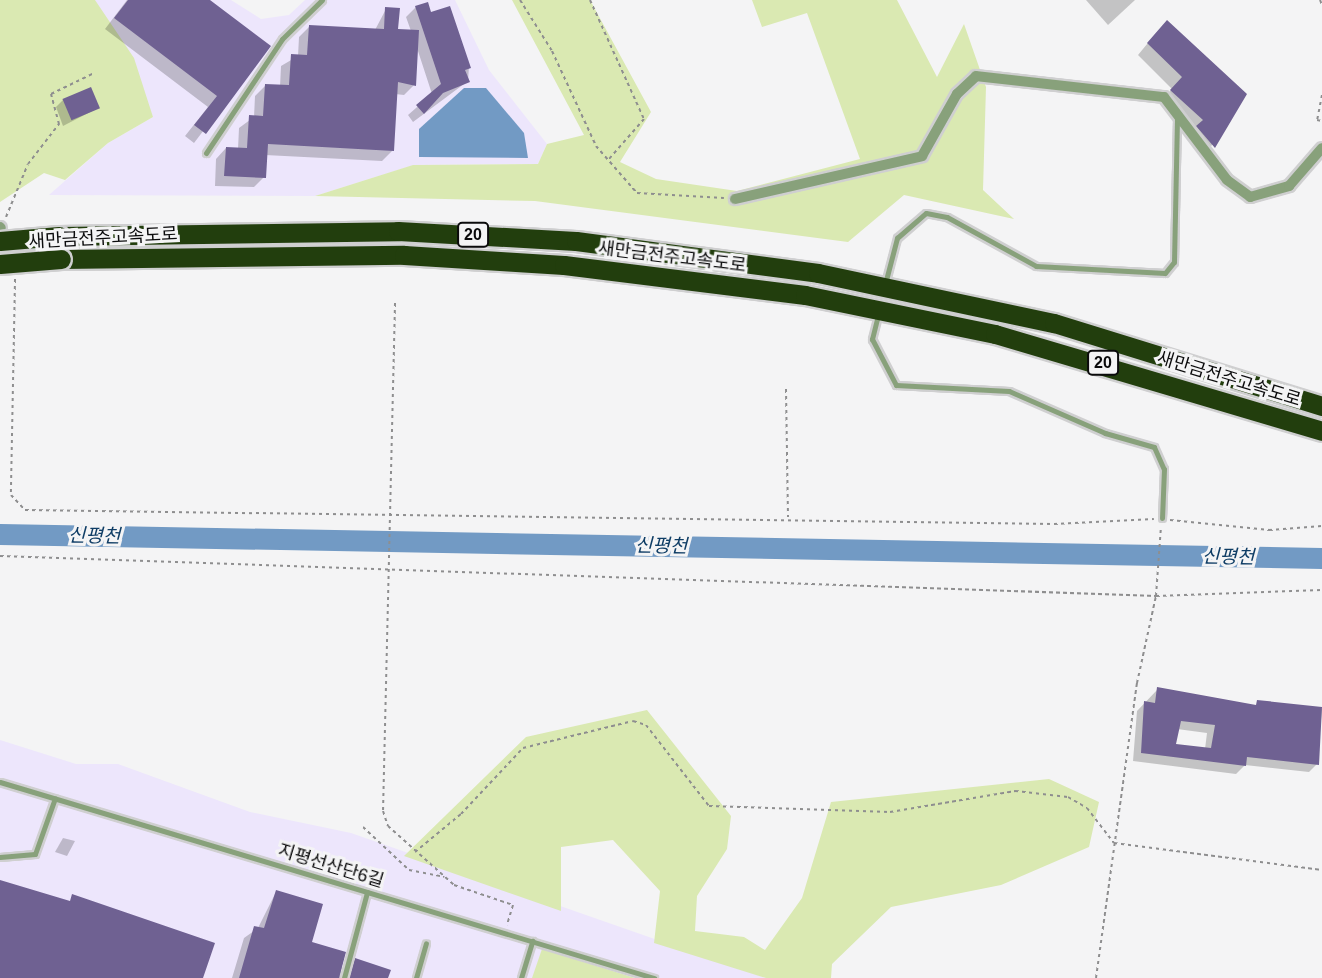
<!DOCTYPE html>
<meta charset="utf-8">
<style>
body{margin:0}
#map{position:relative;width:1322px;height:978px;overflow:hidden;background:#f4f4f5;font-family:Helvetica,"Noto Sans KR",sans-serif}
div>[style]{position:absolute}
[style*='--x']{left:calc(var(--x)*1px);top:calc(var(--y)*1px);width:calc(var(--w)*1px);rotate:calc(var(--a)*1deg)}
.industrial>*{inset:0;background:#ede6fc}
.green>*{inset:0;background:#dae9b2}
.water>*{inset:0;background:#729ac4}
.shadow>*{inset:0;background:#0003}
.river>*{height:21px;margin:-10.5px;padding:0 10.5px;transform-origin:10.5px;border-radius:10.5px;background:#729ac4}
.building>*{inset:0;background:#6f6192;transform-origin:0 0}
.path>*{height:2px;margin-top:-1px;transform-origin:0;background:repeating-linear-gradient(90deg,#8e8e8f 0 3.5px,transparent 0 7px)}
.roads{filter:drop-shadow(2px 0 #cfcfd0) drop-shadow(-2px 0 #cfcfd0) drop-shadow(0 2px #cfcfd0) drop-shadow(0 -2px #cfcfd0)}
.service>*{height:5px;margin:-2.5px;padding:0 2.5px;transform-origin:2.5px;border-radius:2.5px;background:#88a17b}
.minor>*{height:10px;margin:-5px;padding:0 5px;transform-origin:5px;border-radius:5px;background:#88a17b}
.motorway>*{height:19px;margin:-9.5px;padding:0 9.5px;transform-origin:9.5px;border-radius:9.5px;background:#223e0d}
.bridges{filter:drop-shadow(2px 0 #cfcfd0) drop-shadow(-2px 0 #cfcfd0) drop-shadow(0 2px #cfcfd0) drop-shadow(0 -2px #cfcfd0)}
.motorway-bridge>*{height:19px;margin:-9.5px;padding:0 9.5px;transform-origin:9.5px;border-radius:9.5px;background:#223e0d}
span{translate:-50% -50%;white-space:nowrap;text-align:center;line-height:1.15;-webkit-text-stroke:6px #f4f4f5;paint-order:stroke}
.shield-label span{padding:2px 5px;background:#f4f4f5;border:2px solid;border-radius:5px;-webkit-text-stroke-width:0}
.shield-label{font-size:16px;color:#0b0b0c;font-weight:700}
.street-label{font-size:18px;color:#0b0b0c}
.water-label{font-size:19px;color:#0f3d65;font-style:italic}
</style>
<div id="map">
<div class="industrial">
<i style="clip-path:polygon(95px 0,231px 0,261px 19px,289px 15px,305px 0,455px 0,489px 70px,547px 144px,538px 164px,414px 165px,315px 196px,49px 195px,108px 143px,153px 117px)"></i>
<i style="clip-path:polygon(0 740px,76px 764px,118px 764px,250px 812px,351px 833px,766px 978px,0 978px)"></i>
</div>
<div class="green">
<i style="clip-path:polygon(0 0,95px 0,134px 58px,153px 117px,108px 143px,65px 180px,44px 173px,0 202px)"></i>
<i style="clip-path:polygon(512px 0,590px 0,651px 112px,620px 162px,656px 179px,737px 191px,860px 159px,807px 13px,762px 27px,752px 0,897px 0,937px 77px,964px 24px,986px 87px,983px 190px,1014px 219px,904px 195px,848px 242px,535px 201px,315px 196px,413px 165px,538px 164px,547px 144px,584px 135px)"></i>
<i style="clip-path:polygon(647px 710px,731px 816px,727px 849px,697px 896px,695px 931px,744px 937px,765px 950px,802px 898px,831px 802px,1049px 779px,1099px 802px,1089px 847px,1001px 885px,891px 907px,832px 964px,831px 978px,766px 978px,654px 943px,660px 891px,613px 840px,561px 847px,561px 911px,404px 856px,526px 737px)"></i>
<i style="clip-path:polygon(542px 949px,635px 978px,532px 978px)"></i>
</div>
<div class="water">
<i style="clip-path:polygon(464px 88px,486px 88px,524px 133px,528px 158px,419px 157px,419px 129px)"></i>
</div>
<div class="shadow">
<i style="clip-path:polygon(127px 0,207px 0,268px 46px,194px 143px,185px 136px,208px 107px,105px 29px)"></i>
<i style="clip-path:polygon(1086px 0,1135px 0,1108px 25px)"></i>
<i style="clip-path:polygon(416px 7px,430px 15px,469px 67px,468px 81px,413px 122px,408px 115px,432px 94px,417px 48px,414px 85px,404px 95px,395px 94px,393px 150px,382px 161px,265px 155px,264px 177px,254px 187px,215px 186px,216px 159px,226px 148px,238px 149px,239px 128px,254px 117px,255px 96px,265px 86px,280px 87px,281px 66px,298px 56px,299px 37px,309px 27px,375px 30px,386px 9px,396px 31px,411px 31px,406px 17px)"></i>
<i style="clip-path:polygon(1157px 32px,1245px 95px,1204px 157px,1187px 138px,1193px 131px,1161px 102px,1172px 89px,1138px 55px)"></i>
<i style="clip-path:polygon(63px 100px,98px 108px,63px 126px,56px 107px)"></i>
<i style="clip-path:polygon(evenodd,1158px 689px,1253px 706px,1322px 709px,1317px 764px,1309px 772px,1245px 765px,1236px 774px,1133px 761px,1137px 711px,1158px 689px,1177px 729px,1207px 733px,1205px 749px,1174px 746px,1177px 729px)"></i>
<i style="clip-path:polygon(63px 838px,75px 841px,67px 856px,55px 852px)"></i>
<i style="clip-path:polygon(276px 892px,310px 943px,344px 953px,340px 978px,232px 978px,244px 938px,258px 928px)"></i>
<i style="clip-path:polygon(355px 960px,387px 978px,343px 978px)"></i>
</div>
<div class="river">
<i style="--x:0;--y:534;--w:1322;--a:1.04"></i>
</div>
<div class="building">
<i style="clip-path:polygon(128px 0,210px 0,271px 46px,206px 134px,194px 125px,217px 96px,114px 18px)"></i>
<i style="clip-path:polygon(428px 2px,431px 12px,450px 6px,471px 68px,465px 70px,470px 82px,443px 93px,424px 114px,416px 105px,441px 84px,415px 6px)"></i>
<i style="clip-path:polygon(385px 7px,400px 8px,398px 29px,419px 30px,416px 86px,398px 82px,394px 151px,268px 144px,266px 178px,224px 176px,226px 147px,247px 148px,249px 115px,263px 116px,265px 84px,289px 85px,291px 54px,307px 55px,309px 25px,384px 29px)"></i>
<i style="clip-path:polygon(1167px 20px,1247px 94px,1215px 148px,1196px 126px,1203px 120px,1170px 90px,1182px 77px,1147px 43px)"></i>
<i style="left:91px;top:87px;width:23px;height:31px;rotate:67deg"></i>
<i style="clip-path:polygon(evenodd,1157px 687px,1256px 705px,1257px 700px,1322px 707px,1319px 765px,1247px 757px,1246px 766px,1141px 753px,1144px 701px,1155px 703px,1157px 687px,1181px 721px,1215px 725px,1211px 748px,1176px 744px,1181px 721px)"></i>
<i style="clip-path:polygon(0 880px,70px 901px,72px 894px,215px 943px,203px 978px,0 978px)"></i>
<i style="clip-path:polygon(276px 890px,323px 904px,312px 942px,346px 952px,339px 978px,239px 978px,254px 926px,264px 928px)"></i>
<i style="clip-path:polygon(355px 958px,391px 970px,388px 978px,349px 978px)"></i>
</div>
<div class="path">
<i style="--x:520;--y:0;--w:60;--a:57.9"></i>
<i style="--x:552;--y:51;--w:105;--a:65.1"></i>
<i style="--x:596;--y:146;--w:62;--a:48.9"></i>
<i style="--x:637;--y:193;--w:87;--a:3.3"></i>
<i style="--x:590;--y:0;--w:131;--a:65.6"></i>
<i style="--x:644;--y:119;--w:53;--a:131.2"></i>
<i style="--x:1320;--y:0;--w:5;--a:68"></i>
<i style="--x:1322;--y:95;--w:25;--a:101"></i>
<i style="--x:1317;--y:120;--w:5;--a:11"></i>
<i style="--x:6;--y:217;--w:57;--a:-67.5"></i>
<i style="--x:28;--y:164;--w:51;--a:-52.2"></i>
<i style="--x:59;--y:124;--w:31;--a:-105"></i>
<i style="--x:51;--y:94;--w:46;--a:-26"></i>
<i style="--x:15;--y:279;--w:216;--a:91.1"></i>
<i style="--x:11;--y:495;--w:21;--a:47"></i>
<i style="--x:25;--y:510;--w:1029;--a:0.78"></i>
<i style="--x:1054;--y:524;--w:100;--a:-2.9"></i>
<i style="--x:395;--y:303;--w:508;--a:91.35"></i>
<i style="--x:383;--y:811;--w:16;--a:72"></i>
<i style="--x:388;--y:826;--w:89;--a:41.8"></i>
<i style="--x:454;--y:885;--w:62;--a:18.7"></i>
<i style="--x:513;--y:905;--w:21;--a:107"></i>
<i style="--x:786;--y:389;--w:128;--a:89.1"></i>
<i style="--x:1170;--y:520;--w:100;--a:5.8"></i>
<i style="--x:1269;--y:530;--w:53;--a:-4.3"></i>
<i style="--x:0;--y:556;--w:1157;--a:1.98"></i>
<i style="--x:1156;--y:596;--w:166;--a:-2.1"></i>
<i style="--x:363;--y:827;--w:63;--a:43.1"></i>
<i style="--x:409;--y:870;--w:36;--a:11"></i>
<i style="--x:415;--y:852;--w:60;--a:-39.6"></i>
<i style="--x:461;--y:814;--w:91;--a:-46.8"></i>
<i style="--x:523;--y:748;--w:113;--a:-13.8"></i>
<i style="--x:633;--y:721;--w:14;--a:17"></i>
<i style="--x:646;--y:725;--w:103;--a:52.1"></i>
<i style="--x:709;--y:806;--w:181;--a:1.9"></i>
<i style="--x:890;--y:812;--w:127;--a:-9.5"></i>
<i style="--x:1015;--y:791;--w:53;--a:6.5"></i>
<i style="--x:1068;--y:797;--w:22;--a:30"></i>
<i style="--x:1087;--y:808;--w:44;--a:52.4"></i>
<i style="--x:1114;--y:843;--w:210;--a:7.4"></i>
<i style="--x:1096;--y:978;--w:298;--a:-82.1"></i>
<i style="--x:1137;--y:683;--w:89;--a:-77.7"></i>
<i style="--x:1156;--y:596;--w:70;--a:-85.9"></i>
</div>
<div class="roads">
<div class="service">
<i style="--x:206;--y:153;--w:137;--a:-56.3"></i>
<i style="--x:282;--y:39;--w:56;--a:-44.3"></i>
<i style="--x:885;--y:284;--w:48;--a:-75.4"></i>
<i style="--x:897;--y:238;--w:38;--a:-41"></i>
<i style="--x:926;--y:213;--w:21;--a:11"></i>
<i style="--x:947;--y:217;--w:102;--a:28.8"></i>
<i style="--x:1036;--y:266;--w:129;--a:3.1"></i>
<i style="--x:1165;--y:273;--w:14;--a:-51"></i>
<i style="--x:1174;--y:262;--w:144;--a:-88.8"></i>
<i style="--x:878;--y:315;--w:25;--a:104"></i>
<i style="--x:872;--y:339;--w:52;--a:62.4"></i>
<i style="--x:896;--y:385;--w:113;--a:3"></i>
<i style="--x:1009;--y:391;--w:105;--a:23.6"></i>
<i style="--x:1105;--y:433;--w:51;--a:15.9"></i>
<i style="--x:1154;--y:447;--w:24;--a:66"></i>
<i style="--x:1164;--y:469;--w:49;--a:92.3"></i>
<i style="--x:0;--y:782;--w:683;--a:16.68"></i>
<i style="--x:0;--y:857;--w:35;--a:-5"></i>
<i style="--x:35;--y:854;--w:59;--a:-70.3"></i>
<i style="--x:344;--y:978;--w:89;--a:-75"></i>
<i style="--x:416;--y:978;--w:36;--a:-74"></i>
<i style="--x:521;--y:978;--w:39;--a:-73"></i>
</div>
<div class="minor">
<i style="--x:735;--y:199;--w:192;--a:-12.9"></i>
<i style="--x:922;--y:156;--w:71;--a:-60.6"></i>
<i style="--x:957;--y:94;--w:26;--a:-43"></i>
<i style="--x:976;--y:76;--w:189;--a:6.4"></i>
<i style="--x:1164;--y:97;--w:104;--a:52.8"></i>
<i style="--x:1227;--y:180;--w:29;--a:36"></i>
<i style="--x:1250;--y:197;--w:41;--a:-15.8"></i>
<i style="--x:1289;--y:186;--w:50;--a:-49"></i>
<i style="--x:0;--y:227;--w:1;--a:45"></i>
</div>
<div class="motorway">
<i style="--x:59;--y:236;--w:339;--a:-0.8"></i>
<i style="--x:398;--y:231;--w:178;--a:3.2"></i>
<i style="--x:576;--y:241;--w:244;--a:7.5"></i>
<i style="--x:818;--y:273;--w:241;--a:12"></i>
<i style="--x:1054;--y:323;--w:281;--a:17.2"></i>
<i style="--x:61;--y:259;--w:343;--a:-0.7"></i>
<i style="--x:404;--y:255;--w:160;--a:3.6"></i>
<i style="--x:564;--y:265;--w:243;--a:7.1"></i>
<i style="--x:805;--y:295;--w:194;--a:11.6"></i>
<i style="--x:995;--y:334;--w:341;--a:16.5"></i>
</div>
</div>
<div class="bridges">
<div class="motorway-bridge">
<i style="--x:0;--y:241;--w:59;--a:-4.8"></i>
<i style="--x:0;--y:264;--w:61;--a:-4.7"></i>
</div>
</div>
<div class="shield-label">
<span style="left:473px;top:235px">20</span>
<span style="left:1103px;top:363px">20</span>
</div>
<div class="street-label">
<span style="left:103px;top:238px;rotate:-3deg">새만금전주고속도로</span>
<span style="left:672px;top:257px;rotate:7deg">새만금전주고속도로</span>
<span style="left:1229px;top:379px;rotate:17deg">새만금전주고속도로</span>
<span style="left:331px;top:866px;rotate:17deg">지평선산단6길</span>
</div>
<div class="water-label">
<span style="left:94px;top:536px;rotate:1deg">신평천</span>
<span style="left:661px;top:546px;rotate:1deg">신평천</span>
<span style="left:1228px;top:557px;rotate:1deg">신평천</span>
</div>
</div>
